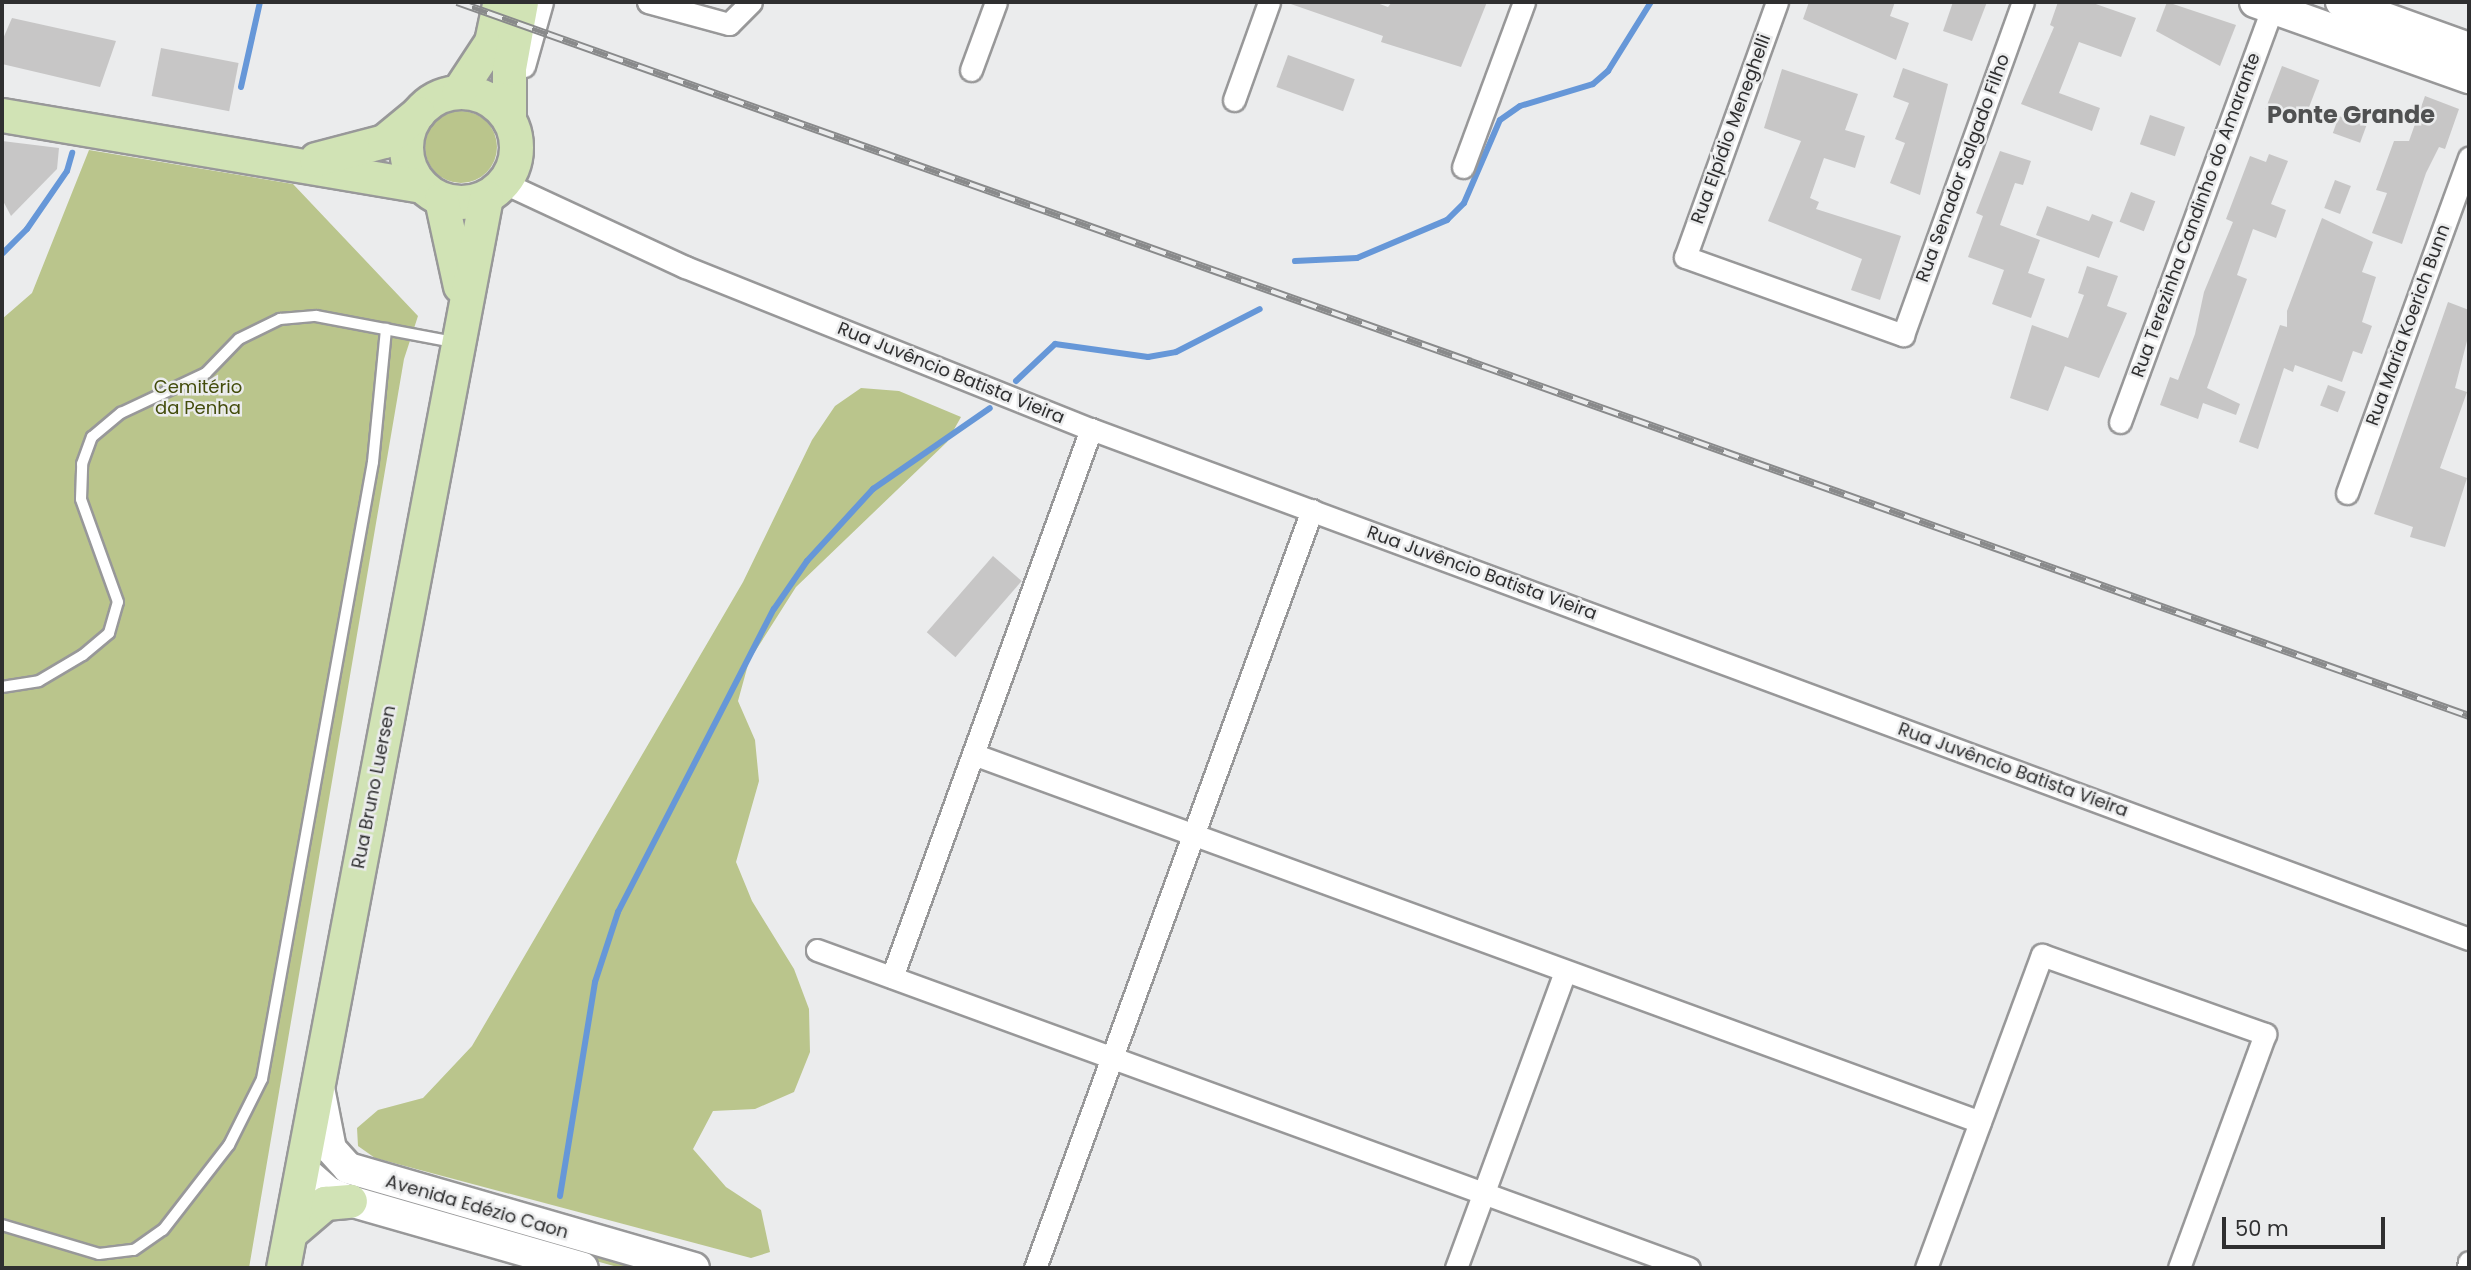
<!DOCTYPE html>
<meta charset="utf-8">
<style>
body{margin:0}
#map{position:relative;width:2471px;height:1270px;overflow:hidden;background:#ebeced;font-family:Poppins,sans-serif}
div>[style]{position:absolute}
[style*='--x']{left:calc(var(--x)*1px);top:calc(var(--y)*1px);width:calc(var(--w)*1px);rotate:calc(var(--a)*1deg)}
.green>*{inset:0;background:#bac58c}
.round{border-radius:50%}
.stream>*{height:6px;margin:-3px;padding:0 3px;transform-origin:3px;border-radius:3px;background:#6697d8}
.building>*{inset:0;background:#c7c6c6;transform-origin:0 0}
.roads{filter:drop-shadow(2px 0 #989899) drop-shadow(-2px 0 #989899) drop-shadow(0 2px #989899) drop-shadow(0 -2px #989899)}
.lane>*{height:10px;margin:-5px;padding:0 5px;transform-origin:5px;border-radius:5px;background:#fff}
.street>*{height:21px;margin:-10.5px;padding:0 10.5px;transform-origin:10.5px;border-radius:10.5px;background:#fff}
.secondary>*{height:30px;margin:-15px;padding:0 15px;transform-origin:15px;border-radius:15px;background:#fff}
.primary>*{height:33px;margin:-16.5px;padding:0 16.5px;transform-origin:16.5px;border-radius:16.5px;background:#d1e3b5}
.primary>.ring{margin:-16.5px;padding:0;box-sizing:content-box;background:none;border:33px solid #d1e3b5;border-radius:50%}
.rail>*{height:8px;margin-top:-4px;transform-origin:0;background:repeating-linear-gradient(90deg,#ebeced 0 16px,#898a8b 0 32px);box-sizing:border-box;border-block:2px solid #898a8b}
span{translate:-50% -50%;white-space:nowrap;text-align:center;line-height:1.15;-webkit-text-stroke:5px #ebeced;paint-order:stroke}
.street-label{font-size:18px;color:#2f2f30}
.park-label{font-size:18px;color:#434c0c}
.district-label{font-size:24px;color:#505152;font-weight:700}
.frame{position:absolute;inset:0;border:4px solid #2f2f30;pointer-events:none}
.scale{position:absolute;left:2222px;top:1217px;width:163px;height:32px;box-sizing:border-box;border:4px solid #2f2f30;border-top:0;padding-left:9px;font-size:21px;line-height:24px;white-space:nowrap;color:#2f2f30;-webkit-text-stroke:5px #ebeced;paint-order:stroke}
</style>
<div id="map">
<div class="green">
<i class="round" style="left:425px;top:111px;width:72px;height:72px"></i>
<i style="clip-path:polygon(89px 150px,293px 184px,418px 316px,404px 359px,249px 1268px,2px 1268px,2px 319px,32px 293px)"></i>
<i style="clip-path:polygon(861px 388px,899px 391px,961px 417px,947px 442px,796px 587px,749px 661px,738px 701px,755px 740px,759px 781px,736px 862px,752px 901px,794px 969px,809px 1009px,810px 1052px,794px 1092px,755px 1109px,713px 1111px,693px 1149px,726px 1187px,761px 1210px,770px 1252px,751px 1258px,375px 1158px,358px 1146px,357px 1128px,378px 1110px,423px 1098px,472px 1046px,743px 582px,812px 440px,835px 406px)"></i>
<i style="clip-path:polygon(324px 1163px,656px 1268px,621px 1268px,369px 1198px,326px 1173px)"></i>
</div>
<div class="stream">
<i style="--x:241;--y:87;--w:87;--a:-77.4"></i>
<i style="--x:2;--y:254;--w:35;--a:-45"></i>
<i style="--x:27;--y:229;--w:70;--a:-55.4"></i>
<i style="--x:67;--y:171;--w:19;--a:-74"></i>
<i style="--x:1295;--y:261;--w:62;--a:-2.8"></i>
<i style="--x:1357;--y:258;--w:98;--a:-22.9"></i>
<i style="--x:1447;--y:220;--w:24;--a:-45"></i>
<i style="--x:1464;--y:203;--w:90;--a:-66.6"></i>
<i style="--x:1500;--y:120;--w:24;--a:-35"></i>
<i style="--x:1520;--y:106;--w:76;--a:-16.8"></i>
<i style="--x:1593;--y:84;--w:20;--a:-41"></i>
<i style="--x:1608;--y:71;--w:81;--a:-58.1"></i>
<i style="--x:1016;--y:381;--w:54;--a:-43.5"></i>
<i style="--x:1055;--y:344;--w:94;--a:8"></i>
<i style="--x:1148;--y:357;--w:28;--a:-10"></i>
<i style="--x:1176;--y:352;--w:94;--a:-27.1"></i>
<i style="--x:560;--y:1196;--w:217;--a:-80.7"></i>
<i style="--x:595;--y:982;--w:74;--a:-71.8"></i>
<i style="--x:618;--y:912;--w:341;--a:-62.8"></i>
<i style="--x:774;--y:609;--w:58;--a:-55.5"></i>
<i style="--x:807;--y:561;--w:98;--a:-47.5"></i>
<i style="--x:873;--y:489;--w:142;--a:-34.7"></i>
</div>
<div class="building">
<i style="clip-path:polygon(1285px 2px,1374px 2px,1388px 7px,1392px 2px,1487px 2px,1461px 67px,1381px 42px,1383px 36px)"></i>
<i style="clip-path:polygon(1809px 2px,1895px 2px,1890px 16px,1909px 23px,1896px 60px,1803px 19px)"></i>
<i style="clip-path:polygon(1953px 2px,1987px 2px,1972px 41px,1943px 31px)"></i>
<i style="clip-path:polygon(2058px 2px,2090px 2px,2136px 18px,2121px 57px,2079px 42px,2059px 93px,2100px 108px,2092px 131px,2021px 104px,2054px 27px,2050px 25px)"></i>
<i style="clip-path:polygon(2167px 2px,2236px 25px,2220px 66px,2156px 31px)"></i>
<i style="clip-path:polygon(12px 18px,116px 41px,100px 87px,2px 64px,2px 41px)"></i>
<i style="left:161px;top:48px;width:79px;height:49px;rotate:11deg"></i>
<i style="left:1288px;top:55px;width:71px;height:34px;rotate:20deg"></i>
<i style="left:2282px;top:66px;width:40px;height:46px;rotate:21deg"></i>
<i style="clip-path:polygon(1903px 68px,1948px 84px,1920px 195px,1890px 183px,1905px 143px,1895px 139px,1909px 103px,1893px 97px)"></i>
<i style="clip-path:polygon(1782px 69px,1858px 94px,1845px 130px,1865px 136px,1855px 168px,1824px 158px,1810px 198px,1819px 202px,1816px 209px,1901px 236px,1880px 300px,1851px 290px,1862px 259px,1768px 221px,1801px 141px,1764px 128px)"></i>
<i style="clip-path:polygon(2425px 96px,2459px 109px,2445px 149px,2439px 147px,2426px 173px,2402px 244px,2372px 233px,2387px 193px,2376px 190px,2394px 141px,2409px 141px)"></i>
<i style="left:2150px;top:115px;width:37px;height:31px;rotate:19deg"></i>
<i style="left:2339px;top:116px;width:29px;height:18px;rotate:20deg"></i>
<i style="clip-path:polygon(2px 141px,59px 148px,57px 169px,11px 216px,2px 199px)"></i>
<i style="clip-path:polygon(2000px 151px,2031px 161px,2023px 185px,2015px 183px,2000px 225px,2040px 240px,2028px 273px,2045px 279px,2031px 318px,1992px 304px,2004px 270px,1968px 257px,1983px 216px,1976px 213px)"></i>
<i style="clip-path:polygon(2269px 154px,2288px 161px,2271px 204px,2286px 210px,2276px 238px,2253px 229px,2237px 275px,2247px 279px,2207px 388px,2240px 404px,2236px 415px,2203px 403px,2198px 419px,2160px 405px,2170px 377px,2178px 380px,2195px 334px,2204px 292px,2233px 222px,2226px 219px,2250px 156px,2266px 162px)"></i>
<i style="left:2335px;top:180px;width:17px;height:30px;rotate:21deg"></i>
<i style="left:2131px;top:192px;width:26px;height:32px;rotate:21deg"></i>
<i style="clip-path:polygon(2047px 206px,2089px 221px,2092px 214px,2113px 222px,2099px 258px,2036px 235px)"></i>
<i style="clip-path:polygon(2322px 218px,2373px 242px,2362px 272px,2376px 277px,2362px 322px,2372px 326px,2362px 354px,2353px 351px,2342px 382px,2295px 365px,2293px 372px,2284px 368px,2258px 449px,2239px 442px,2280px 325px,2287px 327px,2287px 311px)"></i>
<i style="clip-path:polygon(2087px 266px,2118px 276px,2107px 306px,2127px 313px,2099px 378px,2065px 366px,2048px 411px,2010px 398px,2032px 325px,2068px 338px,2084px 295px,2078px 293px)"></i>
<i style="clip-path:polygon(2448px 302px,2469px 310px,2469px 333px,2455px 388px,2467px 392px,2440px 468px,2467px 478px,2445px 547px,2410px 537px,2413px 527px,2374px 514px)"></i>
<i style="left:2328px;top:385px;width:19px;height:22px;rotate:21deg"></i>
<i style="left:993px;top:556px;width:38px;height:101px;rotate:41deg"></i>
</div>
<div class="roads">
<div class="lane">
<i style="--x:2;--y:687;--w:37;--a:-9"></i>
<i style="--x:39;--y:681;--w:51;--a:-30.6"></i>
<i style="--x:83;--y:655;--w:34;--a:-40"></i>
<i style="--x:109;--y:633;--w:32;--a:-74"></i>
<i style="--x:118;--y:602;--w:109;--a:-109.8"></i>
<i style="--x:81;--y:499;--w:35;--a:-88"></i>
<i style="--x:82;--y:464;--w:29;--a:-70"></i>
<i style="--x:92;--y:437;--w:38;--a:-40"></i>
<i style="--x:121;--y:413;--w:94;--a:-25.2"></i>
<i style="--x:206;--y:373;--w:47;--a:-45.9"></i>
<i style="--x:239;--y:339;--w:46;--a:-26"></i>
<i style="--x:280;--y:319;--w:36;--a:-5"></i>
<i style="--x:316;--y:316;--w:140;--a:10.7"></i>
<i style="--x:2;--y:1225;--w:101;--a:16.6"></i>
<i style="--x:99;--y:1254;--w:35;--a:-7"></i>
<i style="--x:134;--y:1250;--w:35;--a:-35"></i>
<i style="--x:163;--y:1230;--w:108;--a:-52.2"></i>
<i style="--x:229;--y:1145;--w:74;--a:-63.4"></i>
<i style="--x:262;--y:1079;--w:627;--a:-79.8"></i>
<i style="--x:373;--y:462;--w:134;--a:-84.4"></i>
</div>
<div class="street">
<i style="--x:648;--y:2;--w:84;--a:15.2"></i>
<i style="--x:729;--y:24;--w:31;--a:-45"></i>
<i style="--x:1777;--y:2;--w:271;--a:109.8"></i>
<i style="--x:1685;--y:257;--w:232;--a:19.7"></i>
<i style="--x:1903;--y:335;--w:354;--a:-70.2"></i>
<i style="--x:524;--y:66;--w:66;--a:-74.3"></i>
<i style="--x:971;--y:70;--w:72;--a:-69.8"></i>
<i style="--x:1234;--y:100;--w:104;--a:-70.3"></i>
<i style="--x:1463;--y:167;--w:176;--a:-69.7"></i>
<i style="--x:504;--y:183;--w:200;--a:24.9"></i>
<i style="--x:685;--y:267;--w:437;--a:21.8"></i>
<i style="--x:1091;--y:429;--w:1469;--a:20.31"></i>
<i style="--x:2120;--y:422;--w:441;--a:-69.8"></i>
<i style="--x:2347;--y:493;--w:357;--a:-70"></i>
<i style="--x:973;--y:754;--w:1072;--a:20.07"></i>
<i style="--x:817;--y:950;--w:928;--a:20.04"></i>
<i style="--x:892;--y:977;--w:583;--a:-70.04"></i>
<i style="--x:1035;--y:1268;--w:807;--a:-69.93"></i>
<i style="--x:1456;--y:1268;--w:316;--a:-69.8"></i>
<i style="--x:1926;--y:1268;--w:334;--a:-69.7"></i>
<i style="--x:2042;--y:955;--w:237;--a:19.5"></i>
<i style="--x:2265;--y:1034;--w:249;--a:110.2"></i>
<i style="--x:2468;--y:1268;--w:6;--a:-81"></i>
</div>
<div class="secondary">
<i style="--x:2255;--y:2;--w:227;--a:19.6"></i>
<i style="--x:2341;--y:2;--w:136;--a:19.8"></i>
<i style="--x:319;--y:1088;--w:62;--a:78.9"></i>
<i style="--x:331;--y:1149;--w:25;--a:48"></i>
<i style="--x:348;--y:1168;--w:360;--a:16.1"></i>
<i style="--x:302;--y:1169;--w:35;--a:41"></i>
<i style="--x:328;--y:1192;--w:24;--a:22"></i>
<i style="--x:350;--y:1201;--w:242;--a:16"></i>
</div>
<div class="primary">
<i class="ring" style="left:406px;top:92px;width:77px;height:77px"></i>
<i style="--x:458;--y:92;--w:60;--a:-56.6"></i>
<i style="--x:491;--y:42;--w:39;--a:-78"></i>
<i style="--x:2;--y:115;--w:426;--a:9.6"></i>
<i style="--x:509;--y:119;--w:51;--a:-90"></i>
<i style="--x:509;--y:68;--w:67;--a:-79.7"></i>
<i style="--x:316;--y:159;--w:70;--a:-14.8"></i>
<i style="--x:384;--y:141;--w:44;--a:-39.5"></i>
<i style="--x:441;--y:199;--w:89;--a:77.7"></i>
<i style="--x:291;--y:1232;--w:45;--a:-40.5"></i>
<i style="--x:325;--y:1203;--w:25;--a:-5"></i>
<i style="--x:283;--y:1268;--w:1090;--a:-79.27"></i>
</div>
</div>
<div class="rail">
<i style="--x:457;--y:2;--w:2135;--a:19.54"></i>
</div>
<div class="street-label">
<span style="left:1731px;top:129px;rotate:-70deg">Rua Elpídio Meneghelli</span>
<span style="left:1963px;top:168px;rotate:-70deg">Rua Senador Salgado Filho</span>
<span style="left:2196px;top:215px;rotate:-70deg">Rua Terezinha Candinho do Amarante</span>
<span style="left:2408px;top:325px;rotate:-70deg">Rua Maria Koerich Bunn</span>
<span style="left:951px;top:373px;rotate:22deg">Rua Juvêncio Batista Vieira</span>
<span style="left:1482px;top:573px;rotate:20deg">Rua Juvêncio Batista Vieira</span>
<span style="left:2013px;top:770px;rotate:20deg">Rua Juvêncio Batista Vieira</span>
<span style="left:374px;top:787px;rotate:-79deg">Rua Bruno Luersen</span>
<span style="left:477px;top:1207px;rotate:16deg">Avenida Edézio Caon</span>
</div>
<div class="park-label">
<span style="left:198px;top:398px">Cemitério<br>da Penha</span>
</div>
<div class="district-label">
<span style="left:2351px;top:115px">Ponte Grande</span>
</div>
<div class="frame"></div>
<div class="scale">50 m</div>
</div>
